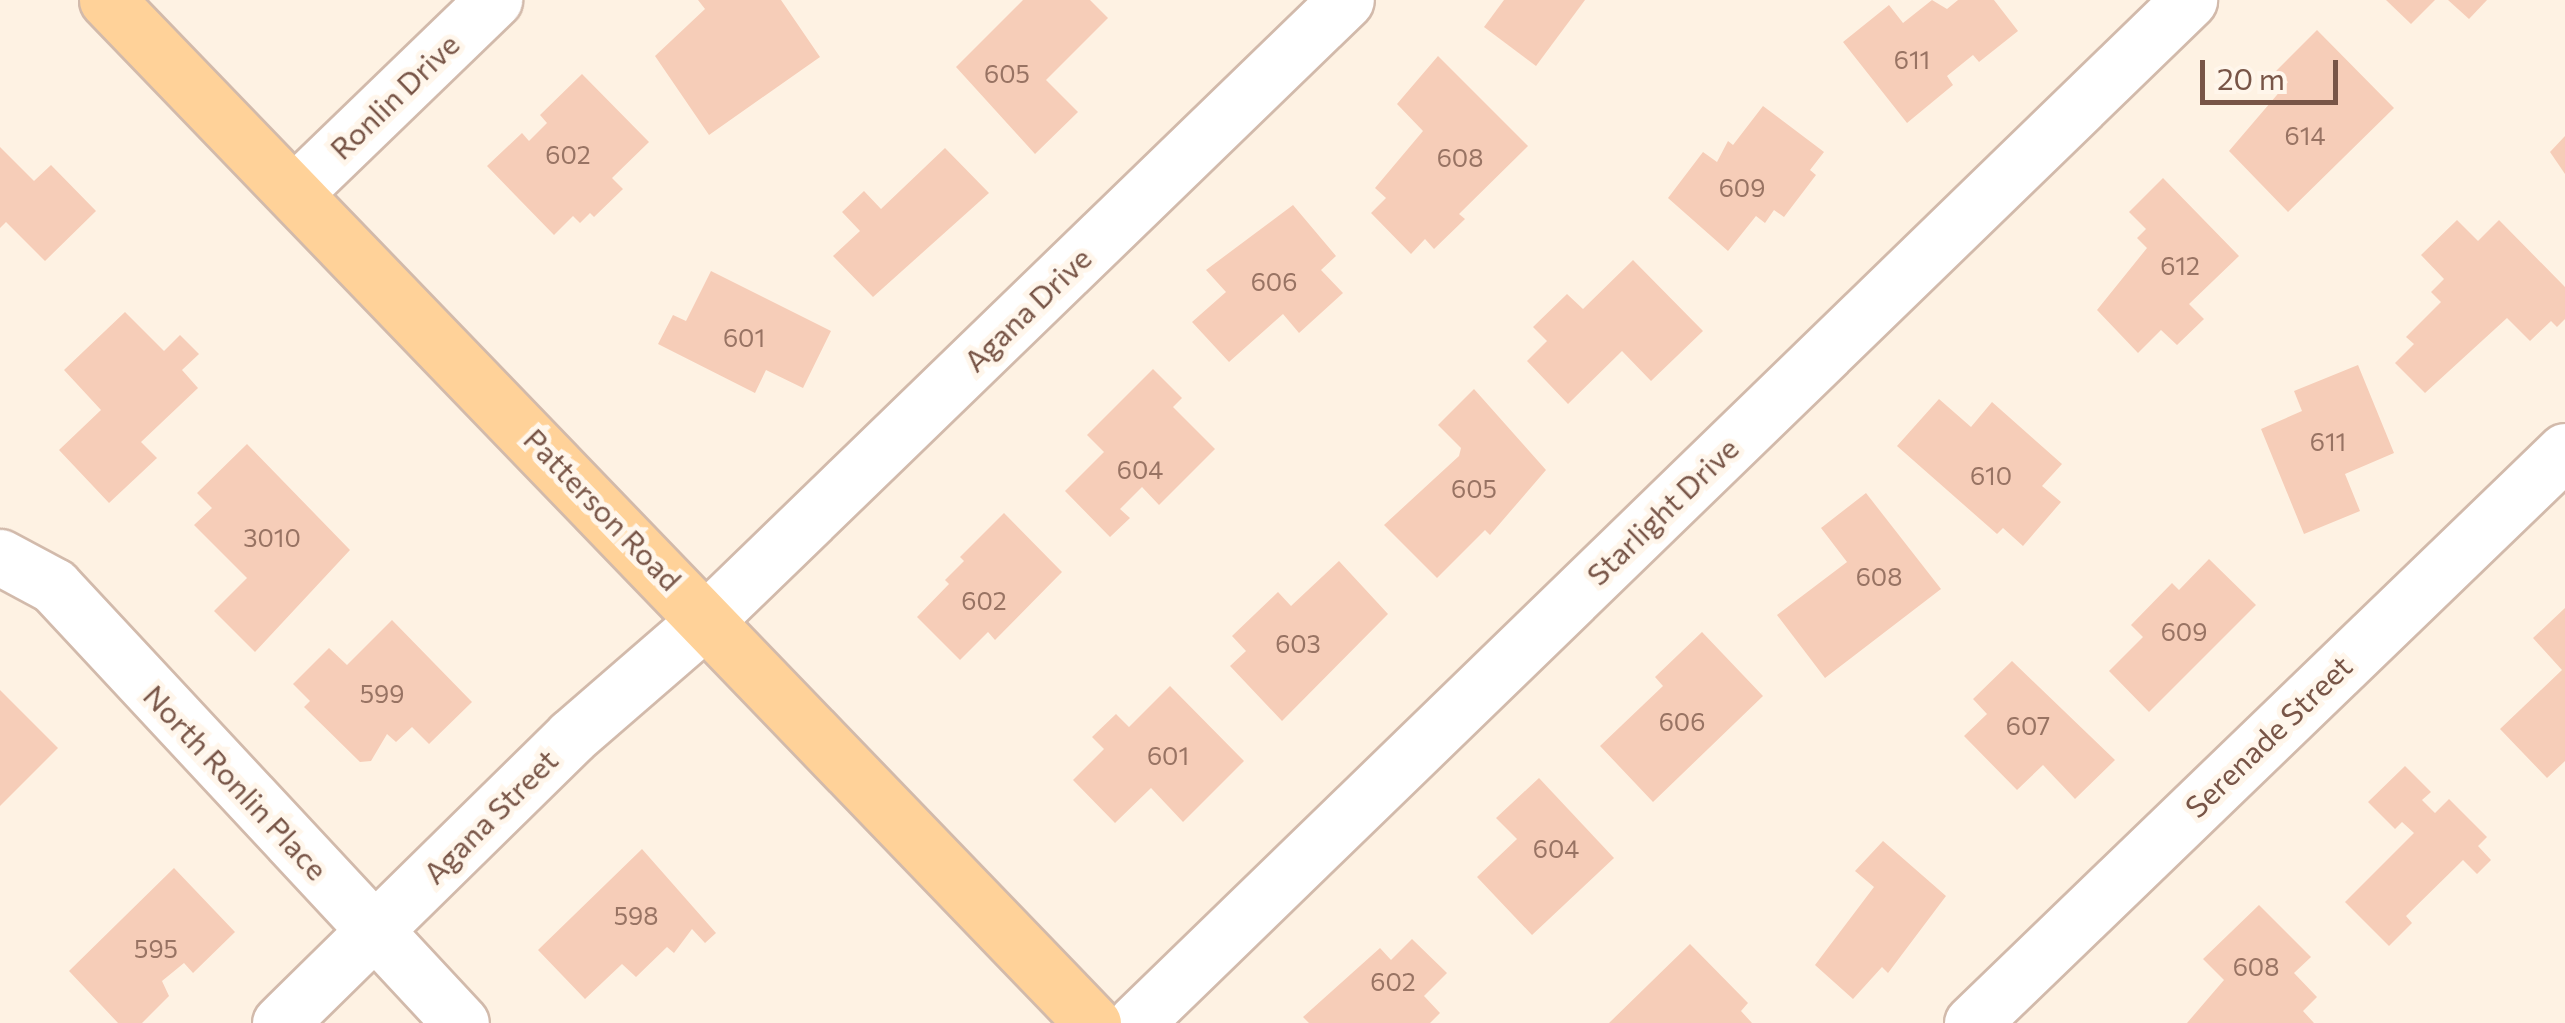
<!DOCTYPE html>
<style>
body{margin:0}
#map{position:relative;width:2565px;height:1023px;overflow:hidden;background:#fef2e3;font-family:Commissioner,sans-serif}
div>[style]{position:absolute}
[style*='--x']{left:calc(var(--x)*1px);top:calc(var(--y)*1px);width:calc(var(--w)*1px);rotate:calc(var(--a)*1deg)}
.building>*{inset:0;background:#f6cdb8}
.roads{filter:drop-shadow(2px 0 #d2baab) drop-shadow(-2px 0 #d2baab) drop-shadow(0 2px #d2baab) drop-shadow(0 -2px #d2baab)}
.minor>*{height:55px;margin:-27.5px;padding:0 27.5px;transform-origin:27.5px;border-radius:27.5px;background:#fff}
.major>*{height:55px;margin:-27.5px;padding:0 27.5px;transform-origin:27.5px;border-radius:27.5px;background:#ffd299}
span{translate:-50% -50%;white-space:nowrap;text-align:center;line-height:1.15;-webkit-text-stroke:10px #fff6eb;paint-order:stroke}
.number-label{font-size:25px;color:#987363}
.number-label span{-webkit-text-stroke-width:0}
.street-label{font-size:30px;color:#785547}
.scale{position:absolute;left:2200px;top:60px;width:138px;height:45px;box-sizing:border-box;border:5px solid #785547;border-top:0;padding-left:12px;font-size:30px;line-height:35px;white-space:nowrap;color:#785547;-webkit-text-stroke:8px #fff6eb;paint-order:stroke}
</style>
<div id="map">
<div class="building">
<i style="clip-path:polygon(698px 0,781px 0,820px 57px,709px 135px,655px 56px,705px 9px)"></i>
<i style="clip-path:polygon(1023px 0,1090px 0,1108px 18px,1046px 80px,1078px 112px,1035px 154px,956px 67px)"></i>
<i style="clip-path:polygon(1504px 0,1585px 0,1536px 66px,1484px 27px)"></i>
<i style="clip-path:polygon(1932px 0,1947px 9px,1958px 0,1994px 0,2018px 31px,1979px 62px,1973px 55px,1947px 76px,1953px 85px,1907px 123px,1843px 42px,1889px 5px,1903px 23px)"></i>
<i style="clip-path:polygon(2386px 0,2435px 0,2411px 24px)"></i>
<i style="clip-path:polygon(2448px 0,2487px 0,2469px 19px)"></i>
<i style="clip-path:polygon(2317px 30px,2394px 108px,2288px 212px,2229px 151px,2288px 82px,2276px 71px)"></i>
<i style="clip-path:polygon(1438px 56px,1528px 146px,1459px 214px,1465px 219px,1434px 249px,1425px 239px,1411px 254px,1371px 213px,1386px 198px,1375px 188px,1423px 131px,1397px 104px)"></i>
<i style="clip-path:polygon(582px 74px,649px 142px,612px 178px,623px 189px,594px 217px,590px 213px,580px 223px,573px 216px,554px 235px,487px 166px,522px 133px,529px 141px,547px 123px,540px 115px)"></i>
<i style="clip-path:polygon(1763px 106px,1824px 152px,1810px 170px,1816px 175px,1784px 217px,1774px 210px,1765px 223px,1756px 216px,1728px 251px,1668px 198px,1703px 152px,1717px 162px,1728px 141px,1733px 145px)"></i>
<i style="clip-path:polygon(2565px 136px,2565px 174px,2550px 152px)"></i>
<i style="clip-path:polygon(0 147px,34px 181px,51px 165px,96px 211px,45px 261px,6px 222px,0 228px)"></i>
<i style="clip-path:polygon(945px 148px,989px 193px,873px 297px,833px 256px,860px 231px,842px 212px,864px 191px,881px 209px)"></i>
<i style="clip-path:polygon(2163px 178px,2239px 256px,2189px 304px,2204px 319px,2177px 345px,2161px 330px,2138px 353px,2097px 310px,2147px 248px,2137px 238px,2146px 229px,2129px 212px)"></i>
<i style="clip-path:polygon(1293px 205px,1336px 256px,1321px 270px,1343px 293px,1299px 333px,1283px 314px,1229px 362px,1192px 322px,1226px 292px,1206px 270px)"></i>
<i style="clip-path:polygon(2457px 220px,2478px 241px,2499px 220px,2565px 287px,2565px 319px,2557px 327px,2551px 321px,2530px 341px,2507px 318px,2425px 393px,2395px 363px,2414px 344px,2406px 337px,2441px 302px,2431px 292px,2444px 279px,2421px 255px)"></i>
<i style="clip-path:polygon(1633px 260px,1703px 331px,1651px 381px,1622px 351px,1568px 404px,1527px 361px,1547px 341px,1533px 327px,1567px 294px,1583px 309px)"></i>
<i style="clip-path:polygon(711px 271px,831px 331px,803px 388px,766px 370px,755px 393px,658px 344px,673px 315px,686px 321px)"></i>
<i style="clip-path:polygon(125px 312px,164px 351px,180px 335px,199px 354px,182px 370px,198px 388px,141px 442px,157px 458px,109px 503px,59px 450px,101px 410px,64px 370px)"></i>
<i style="clip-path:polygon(2358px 365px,2394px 453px,2345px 474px,2360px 511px,2304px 534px,2261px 429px,2302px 411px,2294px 391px)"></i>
<i style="clip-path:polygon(1153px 369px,1182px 398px,1173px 407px,1215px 449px,1159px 505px,1142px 487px,1120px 509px,1130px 518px,1110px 537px,1065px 491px,1104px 452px,1087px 435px)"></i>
<i style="clip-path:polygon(1474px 389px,1546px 470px,1490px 535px,1485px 530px,1437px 578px,1384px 525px,1459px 456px,1461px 448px,1438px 425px)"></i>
<i style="clip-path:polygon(1939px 399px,1971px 427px,1992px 402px,2062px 464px,2042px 486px,2061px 502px,2023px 546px,2003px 528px,1997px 534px,1897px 446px)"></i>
<i style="clip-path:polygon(247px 444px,350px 550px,255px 652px,214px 611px,247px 578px,194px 525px,212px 508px,197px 493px)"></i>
<i style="clip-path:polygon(1866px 493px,1941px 589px,1825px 678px,1777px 615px,1847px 562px,1821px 528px)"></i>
<i style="clip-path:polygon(1004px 513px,1062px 572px,995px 640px,988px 632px,960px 660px,917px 617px,949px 584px,945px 580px,964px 561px,960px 557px)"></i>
<i style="clip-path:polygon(2209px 559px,2256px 605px,2149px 712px,2109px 671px,2143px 637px,2131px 625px,2172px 583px,2179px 590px)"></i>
<i style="clip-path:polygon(1339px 561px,1388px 614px,1282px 721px,1230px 666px,1246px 651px,1232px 636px,1278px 592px,1291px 606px)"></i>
<i style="clip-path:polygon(2565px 608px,2565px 761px,2547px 778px,2500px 729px,2562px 670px,2533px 638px)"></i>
<i style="clip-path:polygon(392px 620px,472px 702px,429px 744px,412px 727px,396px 742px,387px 734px,371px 761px,360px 762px,304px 707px,310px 701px,293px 684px,329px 648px,347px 665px)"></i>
<i style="clip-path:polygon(1702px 632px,1763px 696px,1653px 802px,1600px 746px,1663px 686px,1655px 677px)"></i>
<i style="clip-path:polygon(2012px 661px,2115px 760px,2075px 799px,2043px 765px,2017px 790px,1964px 736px,1987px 714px,1973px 699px)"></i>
<i style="clip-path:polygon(1170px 686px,1244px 761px,1183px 822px,1151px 788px,1115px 823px,1073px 780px,1104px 749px,1092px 737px,1116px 714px,1129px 727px)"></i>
<i style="clip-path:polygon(0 690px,58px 748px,0 806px)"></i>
<i style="clip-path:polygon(2405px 766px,2431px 792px,2422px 800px,2435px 813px,2449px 799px,2487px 837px,2478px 846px,2491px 860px,2477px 874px,2463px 860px,2406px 916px,2412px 923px,2389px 946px,2345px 902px,2414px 833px,2402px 822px,2395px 829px,2368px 802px)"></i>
<i style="clip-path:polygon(1539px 778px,1614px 858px,1532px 935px,1477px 877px,1517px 839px,1496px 818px)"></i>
<i style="clip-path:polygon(1883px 841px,1946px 896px,1888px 973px,1882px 967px,1853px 999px,1815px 965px,1874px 887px,1855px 871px)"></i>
<i style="clip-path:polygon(642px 849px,716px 933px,705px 943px,692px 929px,674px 953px,667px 947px,636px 977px,622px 964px,585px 999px,538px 950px)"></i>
<i style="clip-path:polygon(174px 868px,235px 932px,193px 973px,184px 963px,162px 981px,169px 996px,142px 1023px,118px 1023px,69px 971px)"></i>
<i style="clip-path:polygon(2259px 905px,2311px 957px,2294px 973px,2317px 997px,2303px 1011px,2314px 1023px,2187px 1023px,2224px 980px,2203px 959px)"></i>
<i style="clip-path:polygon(1412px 939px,1447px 973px,1424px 996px,1440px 1013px,1430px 1023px,1309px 1023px,1303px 1017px,1380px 948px,1391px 960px)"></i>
<i style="clip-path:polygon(1690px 944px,1748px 1003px,1741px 1011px,1752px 1023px,1609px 1023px)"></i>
</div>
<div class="roads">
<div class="minor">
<i style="--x:295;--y:192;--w:277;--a:-44"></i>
<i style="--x:0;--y:557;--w:61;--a:28.2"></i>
<i style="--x:54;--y:586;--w:597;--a:47.04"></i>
<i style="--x:280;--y:1023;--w:409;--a:-44.5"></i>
<i style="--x:572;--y:736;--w:180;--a:-40.9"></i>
<i style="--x:708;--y:618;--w:888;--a:-44.09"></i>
<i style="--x:1135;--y:1023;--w:1469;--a:-44.14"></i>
<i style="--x:1972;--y:1023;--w:824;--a:-43.97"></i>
</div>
<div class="major">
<i style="--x:107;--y:0;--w:1421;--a:46.06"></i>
</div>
</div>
<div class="number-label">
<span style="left:1912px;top:59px">611</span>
<span style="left:1007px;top:73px">605</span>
<span style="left:2305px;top:135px">614</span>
<span style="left:568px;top:154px">602</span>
<span style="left:1460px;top:157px">608</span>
<span style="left:1742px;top:187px">609</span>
<span style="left:2180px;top:265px">612</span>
<span style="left:1274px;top:281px">606</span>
<span style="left:744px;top:337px">601</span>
<span style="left:2328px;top:441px">611</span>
<span style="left:1140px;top:469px">604</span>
<span style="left:1991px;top:475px">610</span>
<span style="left:1474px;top:488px">605</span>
<span style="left:272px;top:537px">3010</span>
<span style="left:1879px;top:576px">608</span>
<span style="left:984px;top:600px">602</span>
<span style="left:2184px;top:631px">609</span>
<span style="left:1298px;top:643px">603</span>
<span style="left:382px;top:693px">599</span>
<span style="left:1682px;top:721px">606</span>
<span style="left:2028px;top:725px">607</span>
<span style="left:1168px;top:755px">601</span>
<span style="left:1556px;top:848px">604</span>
<span style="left:636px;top:915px">598</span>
<span style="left:156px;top:948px">595</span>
<span style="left:2256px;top:966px">608</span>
<span style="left:1393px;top:981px">602</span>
</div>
<div class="street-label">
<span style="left:394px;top:96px;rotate:-44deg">Ronlin Drive</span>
<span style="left:1027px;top:309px;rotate:-44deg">Agana Drive</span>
<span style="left:603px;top:509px;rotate:46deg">Patterson Road</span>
<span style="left:1662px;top:511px;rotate:-44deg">Starlight Drive</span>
<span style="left:2268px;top:736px;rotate:-44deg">Serenade Street</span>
<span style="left:236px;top:782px;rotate:47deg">North Ronlin Place</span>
<span style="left:490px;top:816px;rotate:-45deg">Agana Street</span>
</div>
<div class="scale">20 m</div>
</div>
